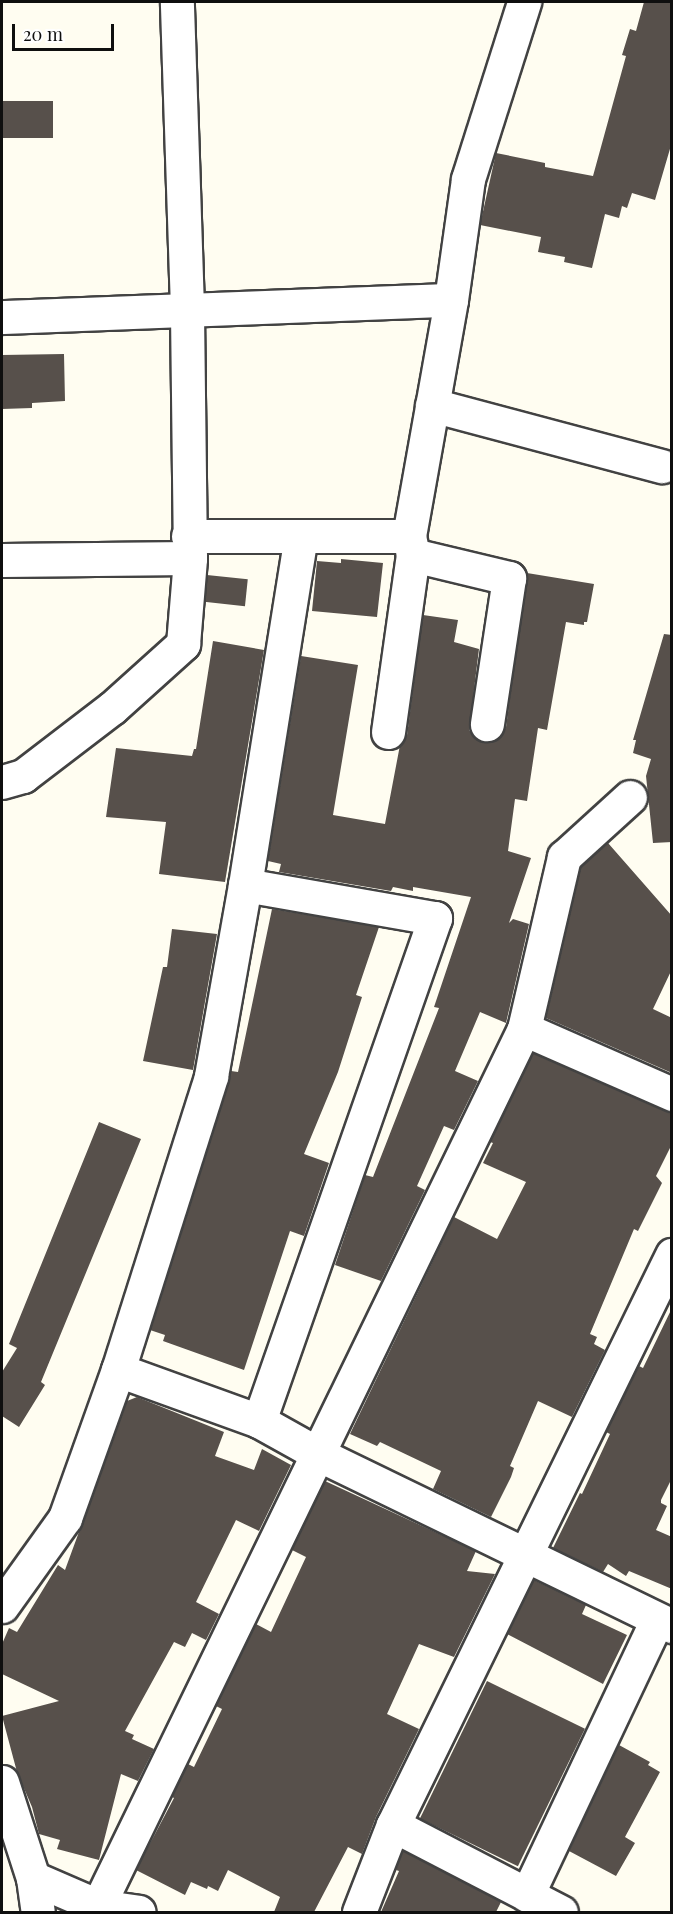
<!DOCTYPE html>
<style>
body{margin:0}
#map{position:relative;width:673px;height:1914px;overflow:hidden;background:#fffdf1;font-family:"Playfair Display",serif}
div>[style]{position:absolute}
[style*='--x']{left:calc(var(--x)*1px);top:calc(var(--y)*1px);width:calc(var(--w)*1px);rotate:calc(var(--a)*1deg)}
.building>*{inset:0;background:#57504b;transform-origin:0 0}
.roads{filter:drop-shadow(2px 0 #424242) drop-shadow(-2px 0 #424242) drop-shadow(0 2px #424242) drop-shadow(0 -2px #424242)}
.street>*{height:33px;margin:-16.5px;padding:0 16.5px;transform-origin:16.5px;border-radius:16.5px;background:#fff}
span{translate:-50% -50%;white-space:nowrap;text-align:center;line-height:1.15;-webkit-text-stroke:6px #fff;paint-order:stroke}
.frame{position:absolute;inset:0;border:3px solid #0f0f0f;pointer-events:none}
.scale{position:absolute;left:12px;top:24px;width:102px;height:27px;box-sizing:border-box;border:3px solid #0f0f0f;border-top:0;padding-left:8px;font-size:18px;line-height:21px;white-space:nowrap;color:#0f0f0f;-webkit-text-stroke:4px #fff;paint-order:stroke}
</style>
<div id="map">
<div class="building">
<i style="clip-path:polygon(644px 2px,672px 2px,672px 142px,655px 200px,632px 193px,627px 208px,622px 206px,619px 218px,605px 214px,592px 268px,564px 262px,565px 257px,538px 252px,541px 237px,480px 225px,496px 153px,545px 163px,545px 167px,593px 176px,626px 56px,622px 55px,630px 29px,636px 31px)"></i>
<i style="left:53px;top:101px;width:37px;height:51px;rotate:90deg"></i>
<i style="clip-path:polygon(64px 354px,65px 401px,32px 403px,32px 408px,2px 409px,2px 355px)"></i>
<i style="clip-path:polygon(341px 559px,383px 563px,377px 617px,312px 611px,317px 561px,341px 563px)"></i>
<i style="clip-path:polygon(527px 573px,594px 584px,587px 622px,584px 622px,584px 625px,566px 622px,547px 730px,538px 728px,527px 801px,515px 799px,508px 851px,531px 858px,509px 923px,513px 919px,529px 924px,506px 1023px,480px 1012px,455px 1071px,478px 1081px,454px 1130px,444px 1126px,417px 1186px,425px 1190px,381px 1281px,335px 1265px,365px 1175px,373px 1177px,439px 1008px,434px 1007px,471px 897px,413px 887px,413px 891px,393px 887px,391px 891px,279px 872px,281px 864px,268px 861px,301px 656px,358px 665px,333px 815px,385px 824px,400px 745px,407px 735px,423px 615px,458px 620px,454px 642px,479px 649px,469px 730px,475px 738px,484px 742px,494px 741px,502px 735px,506px 727px)"></i>
<i style="left:207px;top:575px;width:41px;height:27px;rotate:6deg"></i>
<i style="clip-path:polygon(664px 634px,672px 635px,672px 842px,653px 843px,646px 776px,651px 759px,633px 753px,636px 740px,633px 740px)"></i>
<i style="clip-path:polygon(213px 641px,264px 650px,225px 882px,159px 874px,166px 822px,106px 817px,116px 748px,192px 756px,194px 749px,196px 749px)"></i>
<i style="clip-path:polygon(608px 843px,672px 916px,672px 969px,653px 1009px,672px 1018px,672px 1073px,546px 1018px,581px 867px)"></i>
<i style="clip-path:polygon(272px 909px,379px 927px,356px 995px,362px 997px,338px 1072px,304px 1154px,329px 1163px,304px 1236px,290px 1231px,244px 1370px,163px 1341px,165px 1335px,150px 1330px,231px 1071px,238px 1072px)"></i>
<i style="clip-path:polygon(172px 929px,217px 934px,193px 1070px,143px 1061px,163px 967px,167px 967px)"></i>
<i style="clip-path:polygon(533px 1053px,672px 1112px,672px 1144px,656px 1176px,662px 1183px,638px 1231px,634px 1229px,590px 1334px,597px 1337px,594px 1344px,605px 1350px,572px 1417px,538px 1401px,510px 1466px,514px 1468px,511px 1477px,491px 1517px,433px 1489px,441px 1471px,380px 1442px,377px 1446px,350px 1434px,454px 1217px,497px 1239px,526px 1182px,483px 1163px,493px 1143px,490px 1142px)"></i>
<i style="clip-path:polygon(99px 1122px,141px 1139px,41px 1382px,45px 1385px,19px 1427px,2px 1416px,2px 1372px,17px 1348px,9px 1344px)"></i>
<i style="clip-path:polygon(672px 1308px,672px 1478px,661px 1500px,661px 1503px,667px 1506px,656px 1530px,672px 1537px,672px 1589px,629px 1571px,626px 1576px,608px 1564px,603px 1572px,553px 1548px,580px 1493px,582px 1494px,610px 1434px,606px 1432px,639px 1366px,643px 1368px)"></i>
<i style="clip-path:polygon(137px 1397px,224px 1432px,215px 1456px,254px 1470px,262px 1449px,291px 1465px,259px 1531px,236px 1520px,196px 1602px,219px 1614px,206px 1640px,192px 1633px,185px 1647px,174px 1642px,125px 1731px,134px 1735px,132px 1739px,154px 1749px,138px 1781px,121px 1774px,99px 1860px,57px 1849px,60px 1840px,39px 1834px,32px 1807px,17px 1772px,2px 1716px,59px 1701px,2px 1674px,2px 1644px,9px 1628px,17px 1632px,58px 1565px,65px 1570px,127px 1401px)"></i>
<i style="clip-path:polygon(325px 1481px,476px 1551px,467px 1571px,495px 1574px,454px 1657px,419px 1644px,387px 1714px,419px 1729px,376px 1817px,362px 1854px,348px 1847px,314px 1912px,274px 1912px,280px 1897px,228px 1870px,218px 1891px,208px 1886px,207px 1889px,191px 1882px,185px 1895px,136px 1870px,174px 1798px,172px 1797px,188px 1764px,194px 1767px,222px 1709px,216px 1706px,256px 1624px,271px 1632px,306px 1557px,292px 1550px)"></i>
<i style="clip-path:polygon(534px 1580px,586px 1605px,582px 1614px,627px 1635px,603px 1684px,507px 1634px)"></i>
<i style="left:487px;top:1681px;width:109px;height:153px;rotate:26deg"></i>
<i style="clip-path:polygon(619px 1745px,650px 1762px,648px 1765px,660px 1772px,625px 1837px,635px 1843px,616px 1876px,569px 1851px)"></i>
<i style="clip-path:polygon(403px 1851px,501px 1902px,496px 1912px,381px 1912px,399px 1871px,396px 1870px)"></i>
</div>
<div class="roads">
<div class="street">
<i style="--x:2;--y:317;--w:449;--a:-2.2"></i>
<i style="--x:432;--y:405;--w:238;--a:14.9"></i>
<i style="--x:188;--y:536;--w:221;--a:0"></i>
<i style="--x:409;--y:536;--w:240;--a:-79.9"></i>
<i style="--x:451;--y:300;--w:122;--a:-82"></i>
<i style="--x:468;--y:179;--w:186;--a:-72.4"></i>
<i style="--x:409;--y:536;--w:19;--a:78"></i>
<i style="--x:413;--y:555;--w:99;--a:13.5"></i>
<i style="--x:509;--y:578;--w:148;--a:98.6"></i>
<i style="--x:2;--y:560;--w:188;--a:-0.6"></i>
<i style="--x:388;--y:732;--w:179;--a:-82"></i>
<i style="--x:2;--y:782;--w:22;--a:-16"></i>
<i style="--x:23;--y:776;--w:112;--a:-37.4"></i>
<i style="--x:112;--y:708;--w:96;--a:-42"></i>
<i style="--x:183;--y:644;--w:86;--a:-85.3"></i>
<i style="--x:190;--y:558;--w:250;--a:-90.7"></i>
<i style="--x:187;--y:308;--w:306;--a:-91.9"></i>
<i style="--x:245;--y:885;--w:193;--a:9.9"></i>
<i style="--x:435;--y:918;--w:533;--a:109.28"></i>
<i style="--x:524;--y:1029;--w:177;--a:-76.9"></i>
<i style="--x:564;--y:857;--w:89;--a:-42.3"></i>
<i style="--x:118;--y:1370;--w:150;--a:19.9"></i>
<i style="--x:259;--y:1421;--w:68;--a:29.2"></i>
<i style="--x:318;--y:1454;--w:394;--a:25.9"></i>
<i style="--x:2;--y:1606;--w:108;--a:-54.4"></i>
<i style="--x:65;--y:1518;--w:157;--a:-70.3"></i>
<i style="--x:118;--y:1370;--w:308;--a:-72.4"></i>
<i style="--x:211;--y:1076;--w:194;--a:-79.9"></i>
<i style="--x:245;--y:885;--w:352;--a:-80.9"></i>
<i style="--x:2;--y:1782;--w:101;--a:72.1"></i>
<i style="--x:33;--y:1878;--w:34;--a:82"></i>
<i style="--x:393;--y:1825;--w:189;--a:27.4"></i>
<i style="--x:33;--y:1878;--w:71;--a:23.3"></i>
<i style="--x:98;--y:1906;--w:41;--a:8.3"></i>
<i style="--x:527;--y:1895;--w:304;--a:-64.7"></i>
<i style="--x:98;--y:1906;--w:975;--a:-64.09"></i>
<i style="--x:524;--y:1029;--w:162;--a:23.7"></i>
<i style="--x:359;--y:1912;--w:93;--a:-68.7"></i>
<i style="--x:393;--y:1825;--w:635;--a:-63.92"></i>
</div>
</div>
<div class="frame"></div>
<div class="scale">20 m</div>
</div>
